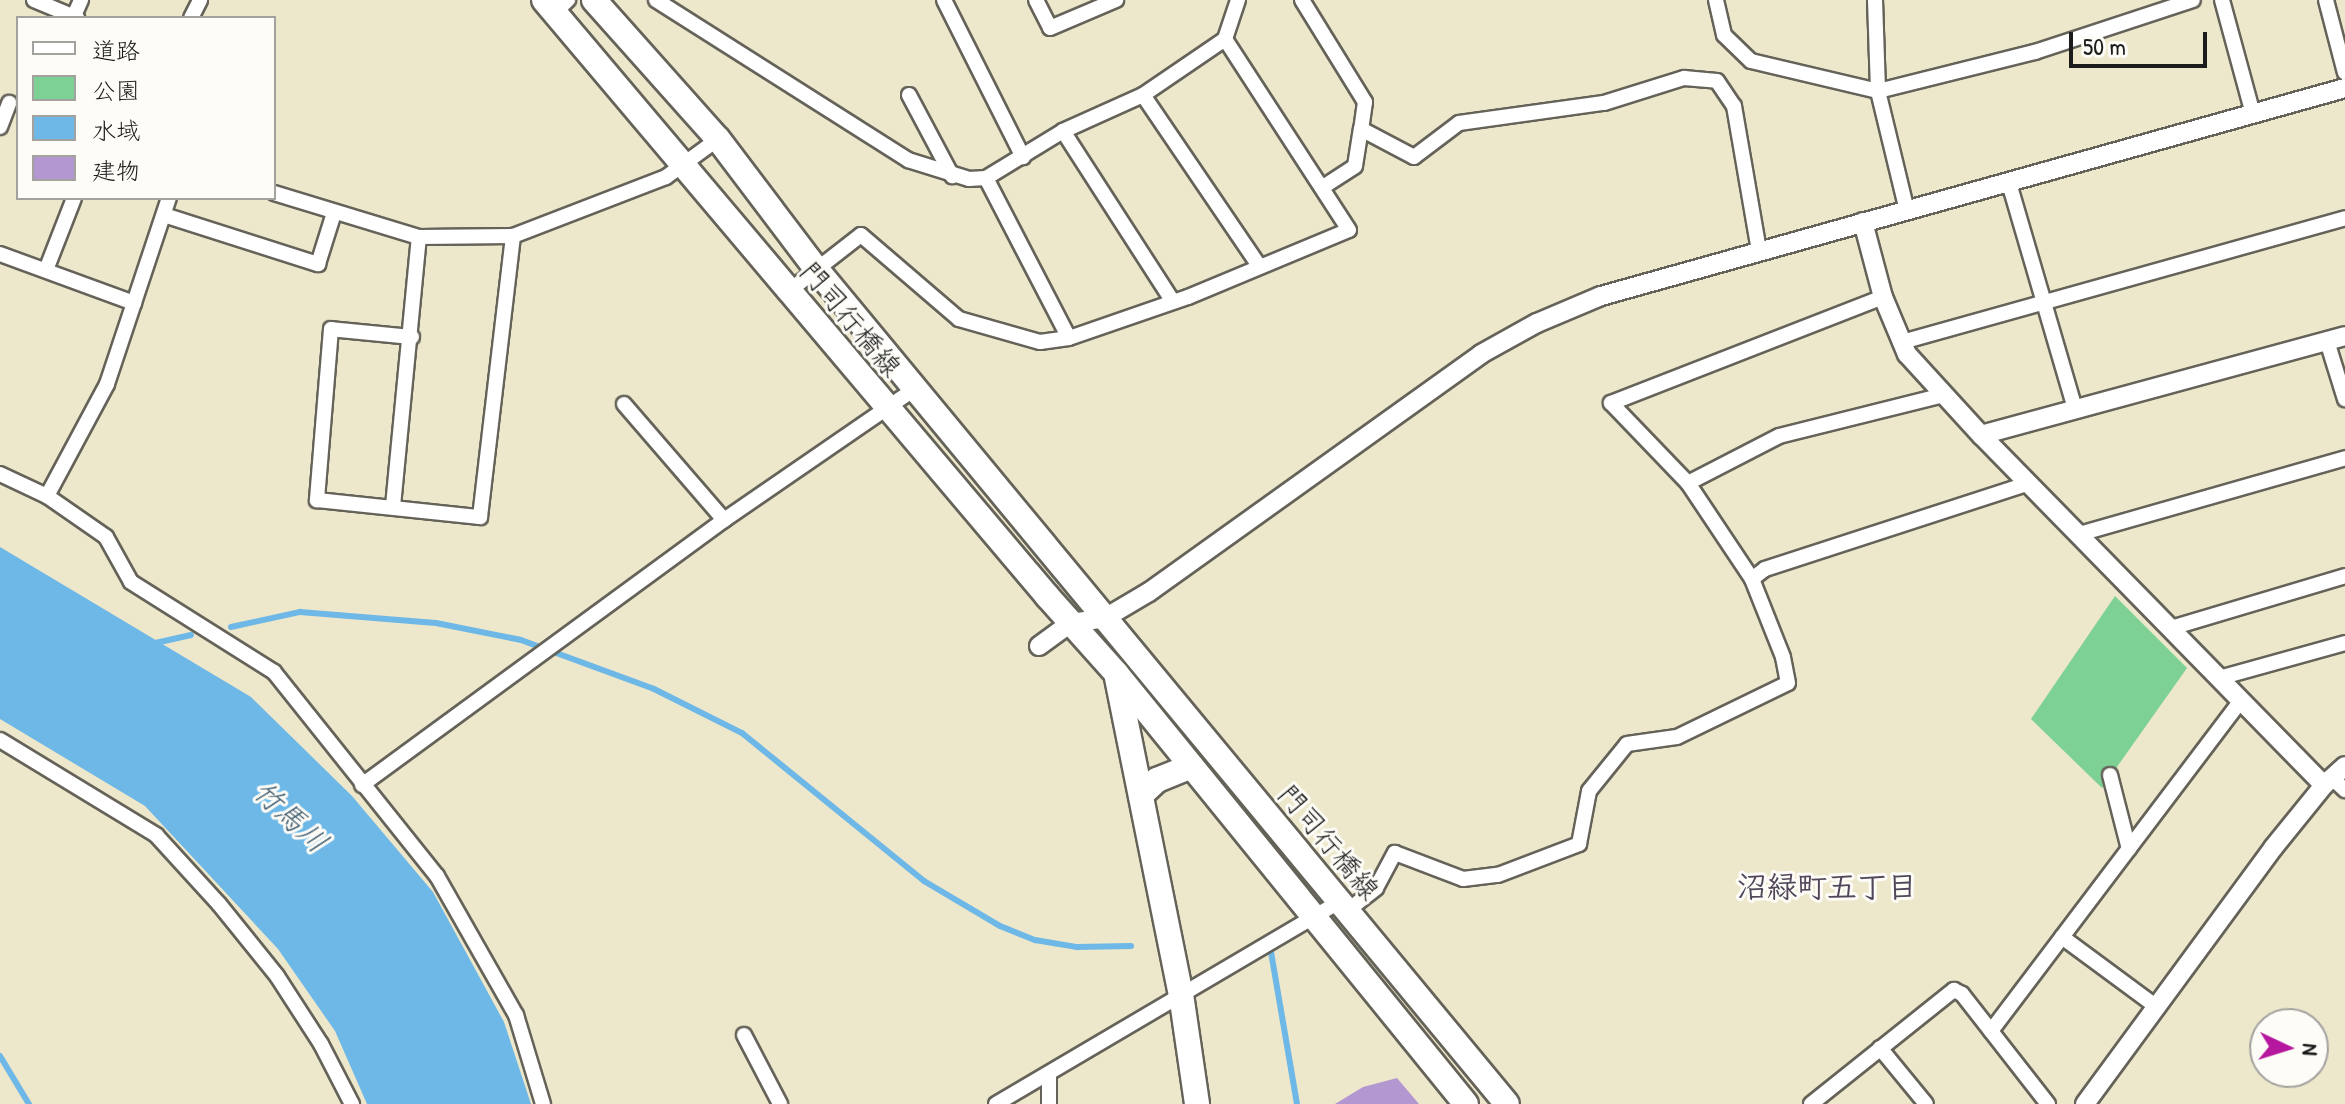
<!DOCTYPE html>
<meta charset="utf-8">
<style>
body{margin:0}
#map{position:relative;width:2345px;height:1104px;overflow:hidden;background:#ede7cb;font-family:"Patrick Hand","Klee One",sans-serif}
div>[style]{position:absolute}
[style*='--x']{left:calc(var(--x)*1px);top:calc(var(--y)*1px);width:calc(var(--w)*1px);rotate:calc(var(--a)*1deg)}
.green>*{inset:0;background:#7dd194}
.water>*{inset:0;background:#6eb8e7}
.stream>*{height:6px;margin:-3px;padding:0 3px;transform-origin:3px;border-radius:3px;background:#6eb8e7}
.building>*{inset:0;background:#b397d1}
.roads{filter:drop-shadow(2px 0 #656359) drop-shadow(-2px 0 #656359) drop-shadow(0 2px #656359) drop-shadow(0 -2px #656359)}
.minor>*{height:14px;margin:-7px;padding:0 7px;transform-origin:7px;border-radius:7px;background:#fff}
.tertiary>*{height:18px;margin:-9px;padding:0 9px;transform-origin:9px;border-radius:9px;background:#fff}
.primary>*{height:24px;margin:-12px;padding:0 12px;transform-origin:12px;border-radius:12px;background:#fff}
span{translate:-50% -50%;white-space:nowrap;text-align:center;line-height:1.15;-webkit-text-stroke:6px #fdfcf7;paint-order:stroke}
.street-label{font-size:28px;color:#1c1c1c}
.water-label{font-size:30px;color:#3d5a6d;font-style:italic}
.neighbourhood-label{font-size:30px;color:#51475b;font-weight:700}
.legend{position:absolute;left:16px;top:16px;width:260px;height:184px;box-sizing:border-box;background:#fdfcf7;border:2px solid #a3a29f;margin:0;padding:10px 14px;list-style:none;font-size:24px;color:#1c1c1c}
.legend li{display:flex;align-items:center;gap:16px;height:40px}
.legend b{width:40px;border:2px solid #a3a29f}
.north{position:absolute;left:2249px;top:1008px;width:80px;height:80px;box-sizing:border-box;background:#fdfcf7;border:2px solid #a3a29f;border-radius:50%;rotate:94deg;font-size:22px;font-weight:700;line-height:32px;text-align:center;color:#1c1c1c}
.north::after{content:'';display:block;margin:auto;width:28px;height:36px;background:#b5179e;clip-path:polygon(50% 0,100% 100%,50% 72%,0 100%)}
.scale{position:absolute;left:2069px;top:32px;width:138px;height:36px;box-sizing:border-box;border:4px solid #1c1c1c;border-top:0;padding-left:10px;font-size:24px;line-height:28px;white-space:nowrap;color:#1c1c1c;-webkit-text-stroke:6px #fdfcf7;paint-order:stroke}
</style>
<div id="map">
<div class="green">
<i style="clip-path:polygon(2115px 596px,2187px 668px,2102px 788px,2031px 719px)"></i>
</div>
<div class="water">
<i style="clip-path:polygon(0 547px,251px 697px,352px 796px,433px 892px,504px 1022px,531px 1104px,367px 1104px,335px 1031px,278px 949px,145px 806px,0 719px)"></i>
</div>
<div class="stream">
<i style="--x:231;--y:627;--w:71;--a:-12.3"></i>
<i style="--x:300;--y:612;--w:136;--a:4.6"></i>
<i style="--x:436;--y:623;--w:87;--a:11.3"></i>
<i style="--x:521;--y:640;--w:142;--a:20.2"></i>
<i style="--x:654;--y:689;--w:98;--a:26.6"></i>
<i style="--x:742;--y:733;--w:235;--a:39.1"></i>
<i style="--x:924;--y:881;--w:88;--a:30.6"></i>
<i style="--x:1000;--y:926;--w:38;--a:22"></i>
<i style="--x:1035;--y:940;--w:43;--a:9.5"></i>
<i style="--x:1077;--y:947;--w:54;--a:-1.1"></i>
<i style="--x:151;--y:644;--w:41;--a:-12.7"></i>
<i style="--x:1271;--y:952;--w:154;--a:80.3"></i>
<i style="--x:0;--y:1056;--w:56;--a:58.9"></i>
</div>
<div class="building">
<i style="clip-path:polygon(1397px 1078px,1419px 1104px,1335px 1104px,1363px 1087px)"></i>
</div>
<div class="roads">
<div class="minor">
<i style="--x:34;--y:0;--w:47;--a:22.7"></i>
<i style="--x:656;--y:0;--w:299;--a:32.4"></i>
<i style="--x:908;--y:160;--w:64;--a:17.3"></i>
<i style="--x:969;--y:179;--w:17;--a:-3"></i>
<i style="--x:986;--y:178;--w:90;--a:-31.4"></i>
<i style="--x:1063;--y:131;--w:88;--a:-24.2"></i>
<i style="--x:1143;--y:95;--w:99;--a:-34.3"></i>
<i style="--x:1225;--y:39;--w:41;--a:-71.6"></i>
<i style="--x:944;--y:0;--w:176;--a:63.3"></i>
<i style="--x:1036;--y:0;--w:31;--a:63"></i>
<i style="--x:1050;--y:28;--w:72;--a:-23"></i>
<i style="--x:1302;--y:0;--w:120;--a:58.3"></i>
<i style="--x:1365;--y:102;--w:27;--a:98"></i>
<i style="--x:1716;--y:0;--w:36;--a:77"></i>
<i style="--x:1724;--y:35;--w:37;--a:44"></i>
<i style="--x:1751;--y:61;--w:130;--a:13.3"></i>
<i style="--x:1878;--y:91;--w:123;--a:76.4"></i>
<i style="--x:1875;--y:0;--w:91;--a:88.1"></i>
<i style="--x:1878;--y:91;--w:162;--a:-14"></i>
<i style="--x:2035;--y:52;--w:166;--a:-18.2"></i>
<i style="--x:2222;--y:0;--w:118;--a:74.8"></i>
<i style="--x:2326;--y:0;--w:75;--a:75.4"></i>
<i style="--x:555;--y:12;--w:18;--a:-43"></i>
<i style="--x:73;--y:18;--w:20;--a:-66"></i>
<i style="--x:191;--y:18;--w:20;--a:-63"></i>
<i style="--x:909;--y:95;--w:92;--a:62"></i>
<i style="--x:1143;--y:95;--w:207;--a:55.8"></i>
<i style="--x:0;--y:127;--w:26;--a:-69"></i>
<i style="--x:1063;--y:131;--w:203;--a:57.2"></i>
<i style="--x:986;--y:178;--w:180;--a:62.6"></i>
<i style="--x:2009;--y:183;--w:235;--a:73.7"></i>
<i style="--x:1323;--y:187;--w:38;--a:-33"></i>
<i style="--x:1355;--y:166;--w:37;--a:-81"></i>
<i style="--x:1361;--y:129;--w:60;--a:27.8"></i>
<i style="--x:1414;--y:157;--w:56;--a:-37.1"></i>
<i style="--x:1459;--y:123;--w:146;--a:-7.9"></i>
<i style="--x:1604;--y:103;--w:84;--a:-17.4"></i>
<i style="--x:1684;--y:78;--w:33;--a:5"></i>
<i style="--x:1717;--y:81;--w:30;--a:56"></i>
<i style="--x:1734;--y:106;--w:146;--a:80.2"></i>
<i style="--x:274;--y:193;--w:152;--a:16.9"></i>
<i style="--x:419;--y:237;--w:94;--a:-0.6"></i>
<i style="--x:513;--y:236;--w:164;--a:-21.1"></i>
<i style="--x:666;--y:177;--w:64;--a:-36.2"></i>
<i style="--x:164;--y:215;--w:162;--a:17.7"></i>
<i style="--x:318;--y:264;--w:53;--a:-72.6"></i>
<i style="--x:0;--y:254;--w:143;--a:20.1"></i>
<i style="--x:46;--y:270;--w:77;--a:-68.7"></i>
<i style="--x:789;--y:291;--w:91;--a:-37.9"></i>
<i style="--x:861;--y:235;--w:129;--a:40.6"></i>
<i style="--x:959;--y:319;--w:84;--a:15.9"></i>
<i style="--x:1040;--y:342;--w:29;--a:-8"></i>
<i style="--x:1069;--y:338;--w:126;--a:-19"></i>
<i style="--x:1188;--y:297;--w:174;--a:-22.6"></i>
<i style="--x:1349;--y:230;--w:228;--a:-123"></i>
<i style="--x:1883;--y:297;--w:292;--a:158.7"></i>
<i style="--x:1611;--y:403;--w:111;--a:46.1"></i>
<i style="--x:1688;--y:483;--w:115;--a:56.3"></i>
<i style="--x:1752;--y:579;--w:16;--a:-38"></i>
<i style="--x:1765;--y:569;--w:278;--a:-18"></i>
<i style="--x:412;--y:337;--w:81;--a:-174.4"></i>
<i style="--x:331;--y:329;--w:172;--a:94.7"></i>
<i style="--x:317;--y:500;--w:164;--a:6"></i>
<i style="--x:480;--y:517;--w:283;--a:-83.3"></i>
<i style="--x:2327;--y:341;--w:61;--a:72.8"></i>
<i style="--x:1902;--y:342;--w:460;--a:-15.6"></i>
<i style="--x:624;--y:404;--w:153;--a:49.2"></i>
<i style="--x:0;--y:474;--w:52;--a:25.1"></i>
<i style="--x:47;--y:496;--w:72;--a:34.8"></i>
<i style="--x:106;--y:537;--w:51;--a:60.9"></i>
<i style="--x:131;--y:582;--w:169;--a:32.2"></i>
<i style="--x:274;--y:672;--w:261;--a:51.4"></i>
<i style="--x:437;--y:876;--w:160;--a:60.4"></i>
<i style="--x:516;--y:1015;--w:93;--a:73.1"></i>
<i style="--x:1688;--y:483;--w:102;--a:-27.3"></i>
<i style="--x:1779;--y:436;--w:170;--a:-14"></i>
<i style="--x:47;--y:496;--w:127;--a:-61.8"></i>
<i style="--x:107;--y:384;--w:196;--a:-71.6"></i>
<i style="--x:393;--y:506;--w:270;--a:-84.5"></i>
<i style="--x:2079;--y:534;--w:277;--a:-15.9"></i>
<i style="--x:2171;--y:628;--w:182;--a:-16.6"></i>
<i style="--x:2219;--y:678;--w:131;--a:-15.5"></i>
<i style="--x:0;--y:740;--w:183;--a:31.3"></i>
<i style="--x:156;--y:835;--w:93;--a:47.6"></i>
<i style="--x:219;--y:904;--w:92;--a:51.1"></i>
<i style="--x:277;--y:976;--w:81;--a:57.1"></i>
<i style="--x:321;--y:1044;--w:68;--a:62.7"></i>
<i style="--x:2110;--y:775;--w:76;--a:75.6"></i>
<i style="--x:2332;--y:778;--w:18;--a:43"></i>
<i style="--x:362;--y:785;--w:449;--a:-36.2"></i>
<i style="--x:724;--y:520;--w:233;--a:-34.5"></i>
<i style="--x:1347;--y:911;--w:37;--a:-38"></i>
<i style="--x:1376;--y:888;--w:40;--a:-62"></i>
<i style="--x:1395;--y:853;--w:73;--a:20.9"></i>
<i style="--x:1463;--y:879;--w:35;--a:-7"></i>
<i style="--x:1498;--y:875;--w:87;--a:-20.9"></i>
<i style="--x:1579;--y:844;--w:54;--a:-79.3"></i>
<i style="--x:1589;--y:791;--w:60;--a:-51"></i>
<i style="--x:1627;--y:744;--w:50;--a:-8"></i>
<i style="--x:1677;--y:737;--w:123;--a:-25.9"></i>
<i style="--x:1788;--y:683;--w:26;--a:-101"></i>
<i style="--x:1783;--y:657;--w:84;--a:-111.7"></i>
<i style="--x:2062;--y:937;--w:118;--a:36.4"></i>
<i style="--x:1991;--y:1031;--w:415;--a:-52.9"></i>
<i style="--x:744;--y:1035;--w:78;--a:62.4"></i>
<i style="--x:1880;--y:1048;--w:72;--a:50.6"></i>
<i style="--x:996;--y:1104;--w:398;--a:-30.5"></i>
<i style="--x:1049;--y:1104;--w:28;--a:-90"></i>
<i style="--x:1811;--y:1104;--w:183;--a:-38.6"></i>
<i style="--x:1954;--y:990;--w:9;--a:27"></i>
<i style="--x:1962;--y:994;--w:140;--a:52"></i>
</div>
<div class="tertiary">
<i style="--x:1863;--y:222;--w:78;--a:75.1"></i>
<i style="--x:1883;--y:297;--w:62;--a:67.2"></i>
<i style="--x:1907;--y:354;--w:110;--a:47.6"></i>
<i style="--x:1981;--y:435;--w:490;--a:45.6"></i>
<i style="--x:1981;--y:435;--w:377;--a:-15.2"></i>
<i style="--x:1039;--y:646;--w:39;--a:-36"></i>
<i style="--x:1071;--y:623;--w:34;--a:-8"></i>
<i style="--x:1105;--y:618;--w:51;--a:-30.6"></i>
<i style="--x:1149;--y:592;--w:408;--a:-35.6"></i>
<i style="--x:1481;--y:354;--w:64;--a:-29"></i>
<i style="--x:1537;--y:323;--w:69;--a:-22.9"></i>
<i style="--x:1601;--y:296;--w:773;--a:-15.62"></i>
<i style="--x:2085;--y:1104;--w:318;--a:-53.7"></i>
<i style="--x:2273;--y:848;--w:81;--a:-51"></i>
<i style="--x:2324;--y:785;--w:28;--a:-42"></i>
</div>
<div class="primary">
<i style="--x:544;--y:0;--w:781;--a:49.83"></i>
<i style="--x:1048;--y:597;--w:102;--a:48.2"></i>
<i style="--x:1116;--y:673;--w:555;--a:50.92"></i>
<i style="--x:594;--y:0;--w:186;--a:48.3"></i>
<i style="--x:718;--y:139;--w:164;--a:52.9"></i>
<i style="--x:817;--y:270;--w:1082;--a:50.4"></i>
<i style="--x:1117;--y:678;--w:322;--a:78.6"></i>
<i style="--x:1181;--y:994;--w:111;--a:81.7"></i>
<i style="--x:1141;--y:795;--w:22;--a:-43"></i>
<i style="--x:1157;--y:780;--w:37;--a:-22"></i>
</div>
</div>
<div class="street-label">
<span style="left:851px;top:319px;rotate:50deg">門司行橋線</span>
<span style="left:1329px;top:842px;rotate:50deg">門司行橋線</span>
</div>
<div class="water-label">
<span style="left:291px;top:816px;rotate:43deg">竹馬川</span>
</div>
<div class="neighbourhood-label">
<span style="left:1827px;top:886px">沼緑町五丁目</span>
</div>
<ul class="legend">
<li><b style="height:10px;background:#fff"></b>道路</li>
<li><b style="height:22px;background:#7dd194"></b>公園</li>
<li><b style="height:22px;background:#6eb8e7"></b>水域</li>
<li><b style="height:22px;background:#b397d1"></b>建物</li>
</ul>
<div class="north">N</div>
<div class="scale">50 m</div>
</div>
